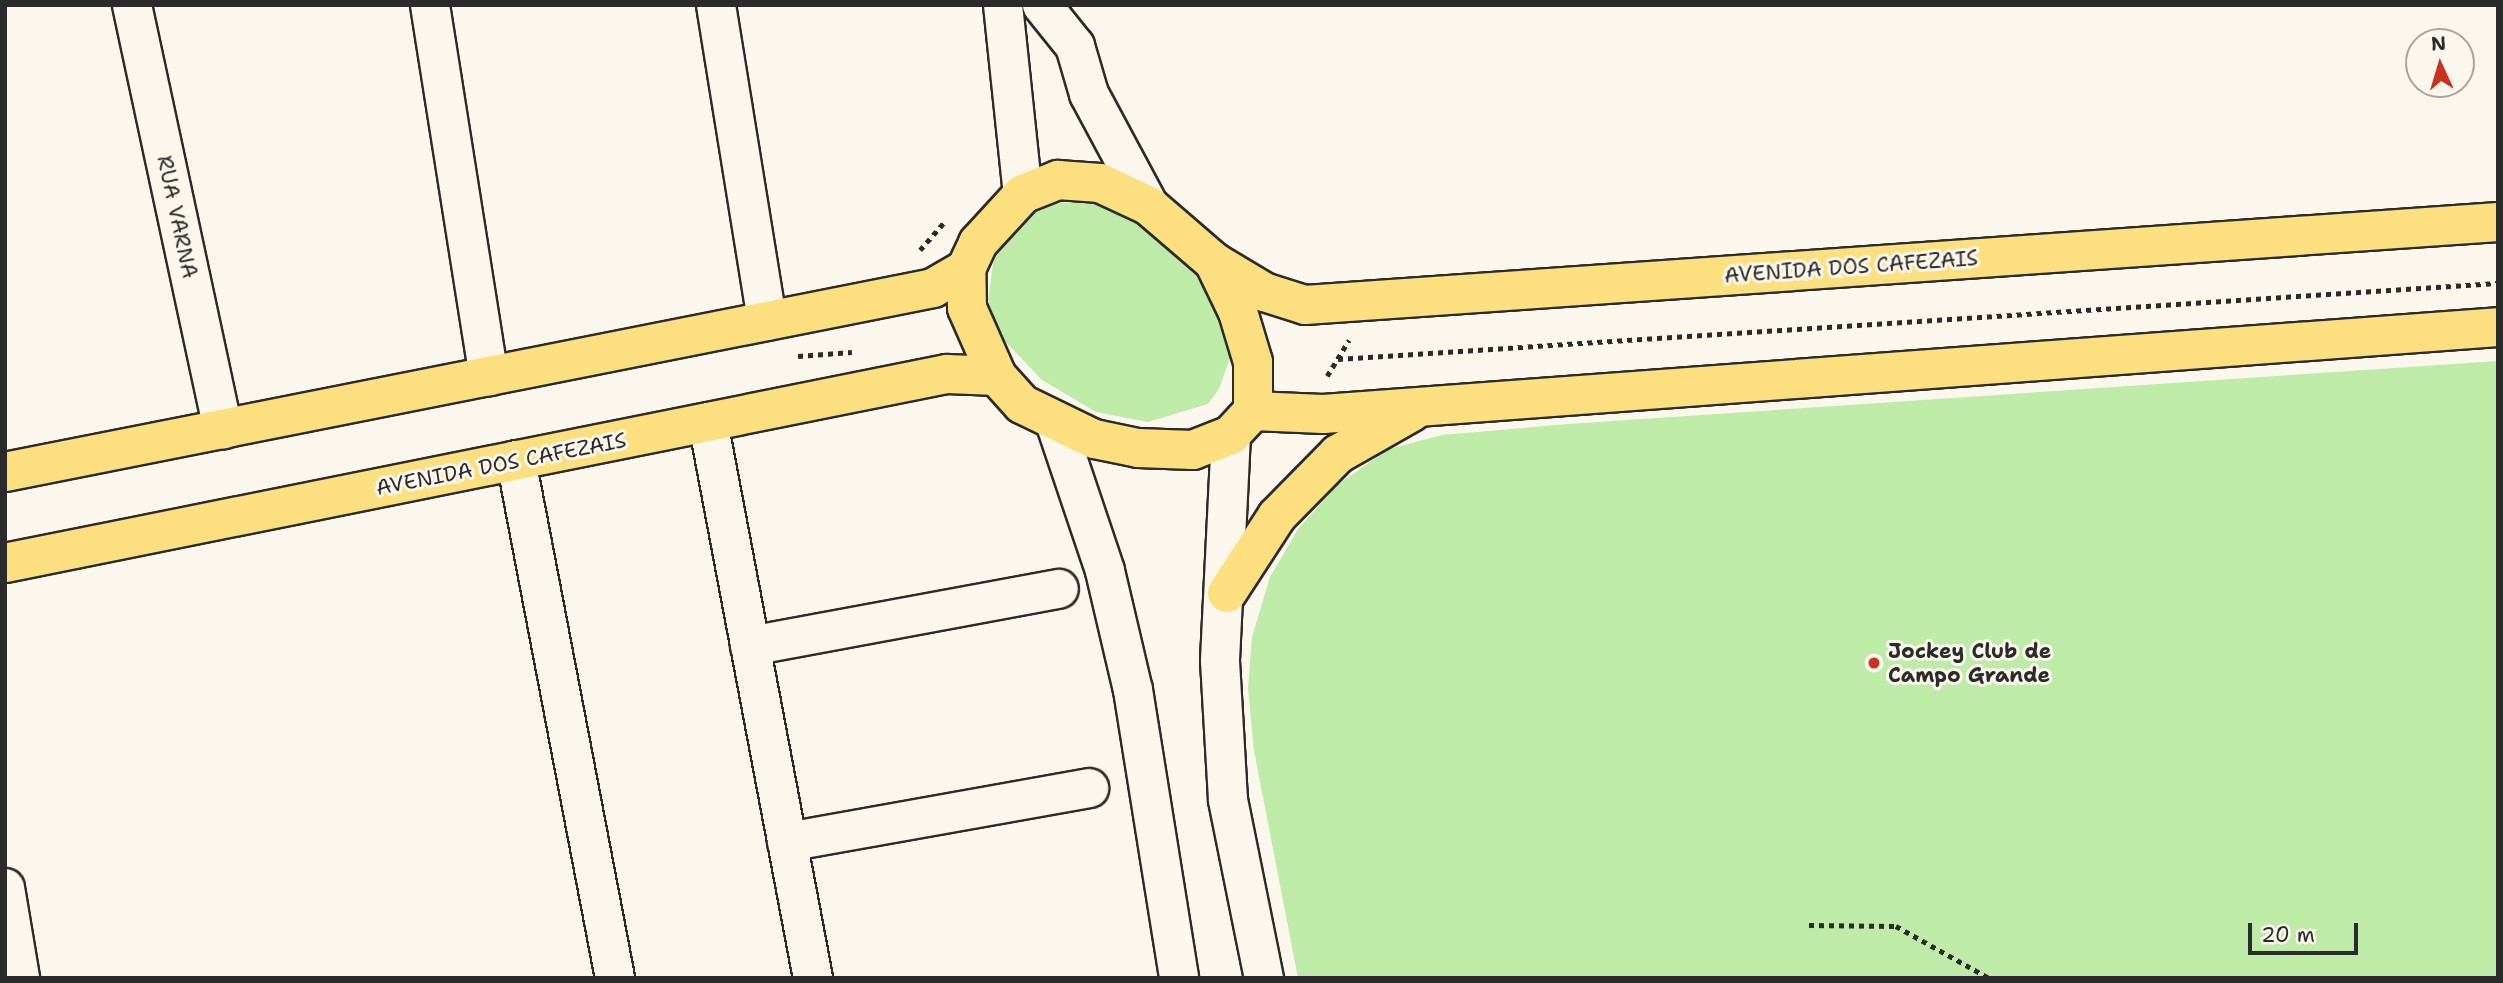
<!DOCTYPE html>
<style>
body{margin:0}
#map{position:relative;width:2503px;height:983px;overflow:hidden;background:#fbf7ec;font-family:"Shantell Sans",sans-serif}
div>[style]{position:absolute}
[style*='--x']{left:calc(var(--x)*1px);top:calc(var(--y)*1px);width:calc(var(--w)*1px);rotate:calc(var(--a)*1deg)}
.green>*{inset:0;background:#bfeba8}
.path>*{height:4.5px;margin-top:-2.25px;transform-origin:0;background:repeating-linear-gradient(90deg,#2b2b2b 0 5px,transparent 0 10px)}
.roads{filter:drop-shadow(2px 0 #2b2b2b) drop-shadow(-2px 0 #2b2b2b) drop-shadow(0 2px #2b2b2b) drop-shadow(0 -2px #2b2b2b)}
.minor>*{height:38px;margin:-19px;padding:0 19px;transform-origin:19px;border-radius:19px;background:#fbf7ec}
.major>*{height:38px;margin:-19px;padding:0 19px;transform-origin:19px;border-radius:19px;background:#fce080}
.dots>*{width:19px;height:19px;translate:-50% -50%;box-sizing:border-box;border:4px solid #fbf7ec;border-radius:50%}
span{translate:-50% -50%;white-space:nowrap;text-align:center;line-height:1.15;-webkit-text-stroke:6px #fbf7ec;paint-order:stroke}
.street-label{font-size:21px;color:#2b2b2b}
.poi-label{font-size:21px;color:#2b2b2b;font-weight:700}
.left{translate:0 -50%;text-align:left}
.frame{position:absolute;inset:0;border:7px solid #2b2b2b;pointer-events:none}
.north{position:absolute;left:2405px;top:28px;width:70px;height:70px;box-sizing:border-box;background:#fbf7ec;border:2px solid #a8a59f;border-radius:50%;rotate:356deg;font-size:19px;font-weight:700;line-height:28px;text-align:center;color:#2b2b2b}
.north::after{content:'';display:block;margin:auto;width:24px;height:32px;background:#c8321e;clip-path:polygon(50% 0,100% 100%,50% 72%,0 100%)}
.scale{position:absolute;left:2248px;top:923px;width:110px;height:32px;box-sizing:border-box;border:4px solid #2b2b2b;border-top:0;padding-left:9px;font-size:21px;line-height:24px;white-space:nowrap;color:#2b2b2b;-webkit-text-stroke:5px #fbf7ec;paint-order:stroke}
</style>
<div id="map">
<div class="green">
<i style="clip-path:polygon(1086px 201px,1127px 213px,1205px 273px,1234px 347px,1219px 389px,1208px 404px,1148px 422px,1096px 412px,1042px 380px,999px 335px,988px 300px,993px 264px,1007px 232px,1023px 214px,1049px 204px)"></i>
<i style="clip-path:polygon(2498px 361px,2498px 978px,1298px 978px,1254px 751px,1248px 688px,1252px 637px,1270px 577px,1298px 529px,1337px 485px,1389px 449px,1442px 435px,1568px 424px)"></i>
</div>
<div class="path">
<i style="--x:920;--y:250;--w:37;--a:-49"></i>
<i style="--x:798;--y:356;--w:54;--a:-4.2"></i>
<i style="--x:1338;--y:359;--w:1162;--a:-3.75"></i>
<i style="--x:1327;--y:376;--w:42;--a:-58.6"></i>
<i style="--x:1809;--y:925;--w:87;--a:0.7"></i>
<i style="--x:1896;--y:926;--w:107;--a:29.2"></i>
</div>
<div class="roads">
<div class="minor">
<i style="--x:132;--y:5;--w:434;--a:77.9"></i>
<i style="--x:430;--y:5;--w:376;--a:81"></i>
<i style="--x:716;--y:5;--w:320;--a:80.8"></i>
<i style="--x:1003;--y:5;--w:190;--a:84"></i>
<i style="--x:1042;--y:5;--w:53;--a:51.2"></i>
<i style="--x:1075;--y:46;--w:50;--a:73.7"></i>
<i style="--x:1089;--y:94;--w:127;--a:61.8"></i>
<i style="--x:708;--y:422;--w:566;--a:79.31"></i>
<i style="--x:1055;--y:422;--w:157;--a:71.4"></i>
<i style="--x:1105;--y:571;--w:122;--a:76.8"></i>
<i style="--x:1133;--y:690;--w:292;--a:80.9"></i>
<i style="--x:1231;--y:435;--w:226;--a:92.8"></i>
<i style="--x:1220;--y:661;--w:139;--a:86.7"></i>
<i style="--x:1228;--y:800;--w:182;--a:78.6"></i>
<i style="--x:516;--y:460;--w:527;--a:79.18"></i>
<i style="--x:750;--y:646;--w:314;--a:-10.5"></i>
<i style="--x:787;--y:842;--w:307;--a:-10.1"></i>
<i style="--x:5;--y:888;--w:91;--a:80.5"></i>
</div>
<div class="major">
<i style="--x:1058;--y:180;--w:42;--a:4.1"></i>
<i style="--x:1100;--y:183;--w:54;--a:25.1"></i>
<i style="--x:1149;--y:206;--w:86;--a:40.7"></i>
<i style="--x:1214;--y:262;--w:55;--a:64.4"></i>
<i style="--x:1238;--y:312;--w:52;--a:73.3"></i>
<i style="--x:1253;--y:362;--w:49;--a:90"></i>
<i style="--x:1253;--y:411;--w:33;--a:133"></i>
<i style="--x:1231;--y:435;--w:41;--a:158.5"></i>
<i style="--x:1193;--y:450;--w:55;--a:-177.9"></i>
<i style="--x:1138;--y:448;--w:45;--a:-168.4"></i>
<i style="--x:1094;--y:439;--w:80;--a:-154.1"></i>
<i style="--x:1022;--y:404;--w:38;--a:-132"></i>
<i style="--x:997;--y:376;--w:74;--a:-113.8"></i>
<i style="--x:967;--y:308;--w:39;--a:-91"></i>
<i style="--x:966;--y:269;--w:29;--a:-65"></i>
<i style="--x:978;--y:243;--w:67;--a:-47.4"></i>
<i style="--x:1023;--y:194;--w:38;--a:-22"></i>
<i style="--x:1214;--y:262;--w:58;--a:31"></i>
<i style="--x:1264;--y:292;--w:43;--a:17.6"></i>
<i style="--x:1305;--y:305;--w:1196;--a:-3.98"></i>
<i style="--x:1253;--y:411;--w:70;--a:2.5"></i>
<i style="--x:1323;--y:414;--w:1178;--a:-4.23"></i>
<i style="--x:5;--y:472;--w:946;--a:-11.21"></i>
<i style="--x:933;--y:288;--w:38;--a:-30"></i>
<i style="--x:5;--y:563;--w:961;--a:-11.35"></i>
<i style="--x:947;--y:374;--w:50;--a:2.3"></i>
<i style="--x:1227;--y:593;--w:92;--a:-57"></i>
<i style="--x:1277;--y:516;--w:87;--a:-45.5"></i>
<i style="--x:1338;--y:454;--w:85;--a:-29.6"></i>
</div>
</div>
<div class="dots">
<i style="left:1874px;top:663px;background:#c8321e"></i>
</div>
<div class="street-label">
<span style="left:177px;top:217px;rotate:78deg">RUA VARNA</span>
<span style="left:1851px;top:267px;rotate:-4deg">AVENIDA DOS CAFEZAIS</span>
<span style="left:501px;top:464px;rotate:-11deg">AVENIDA DOS CAFEZAIS</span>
</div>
<div class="poi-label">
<span class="left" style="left:1888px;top:663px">Jockey Club de<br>Campo Grande</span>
</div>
<div class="frame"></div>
<div class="north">N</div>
<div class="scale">20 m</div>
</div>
